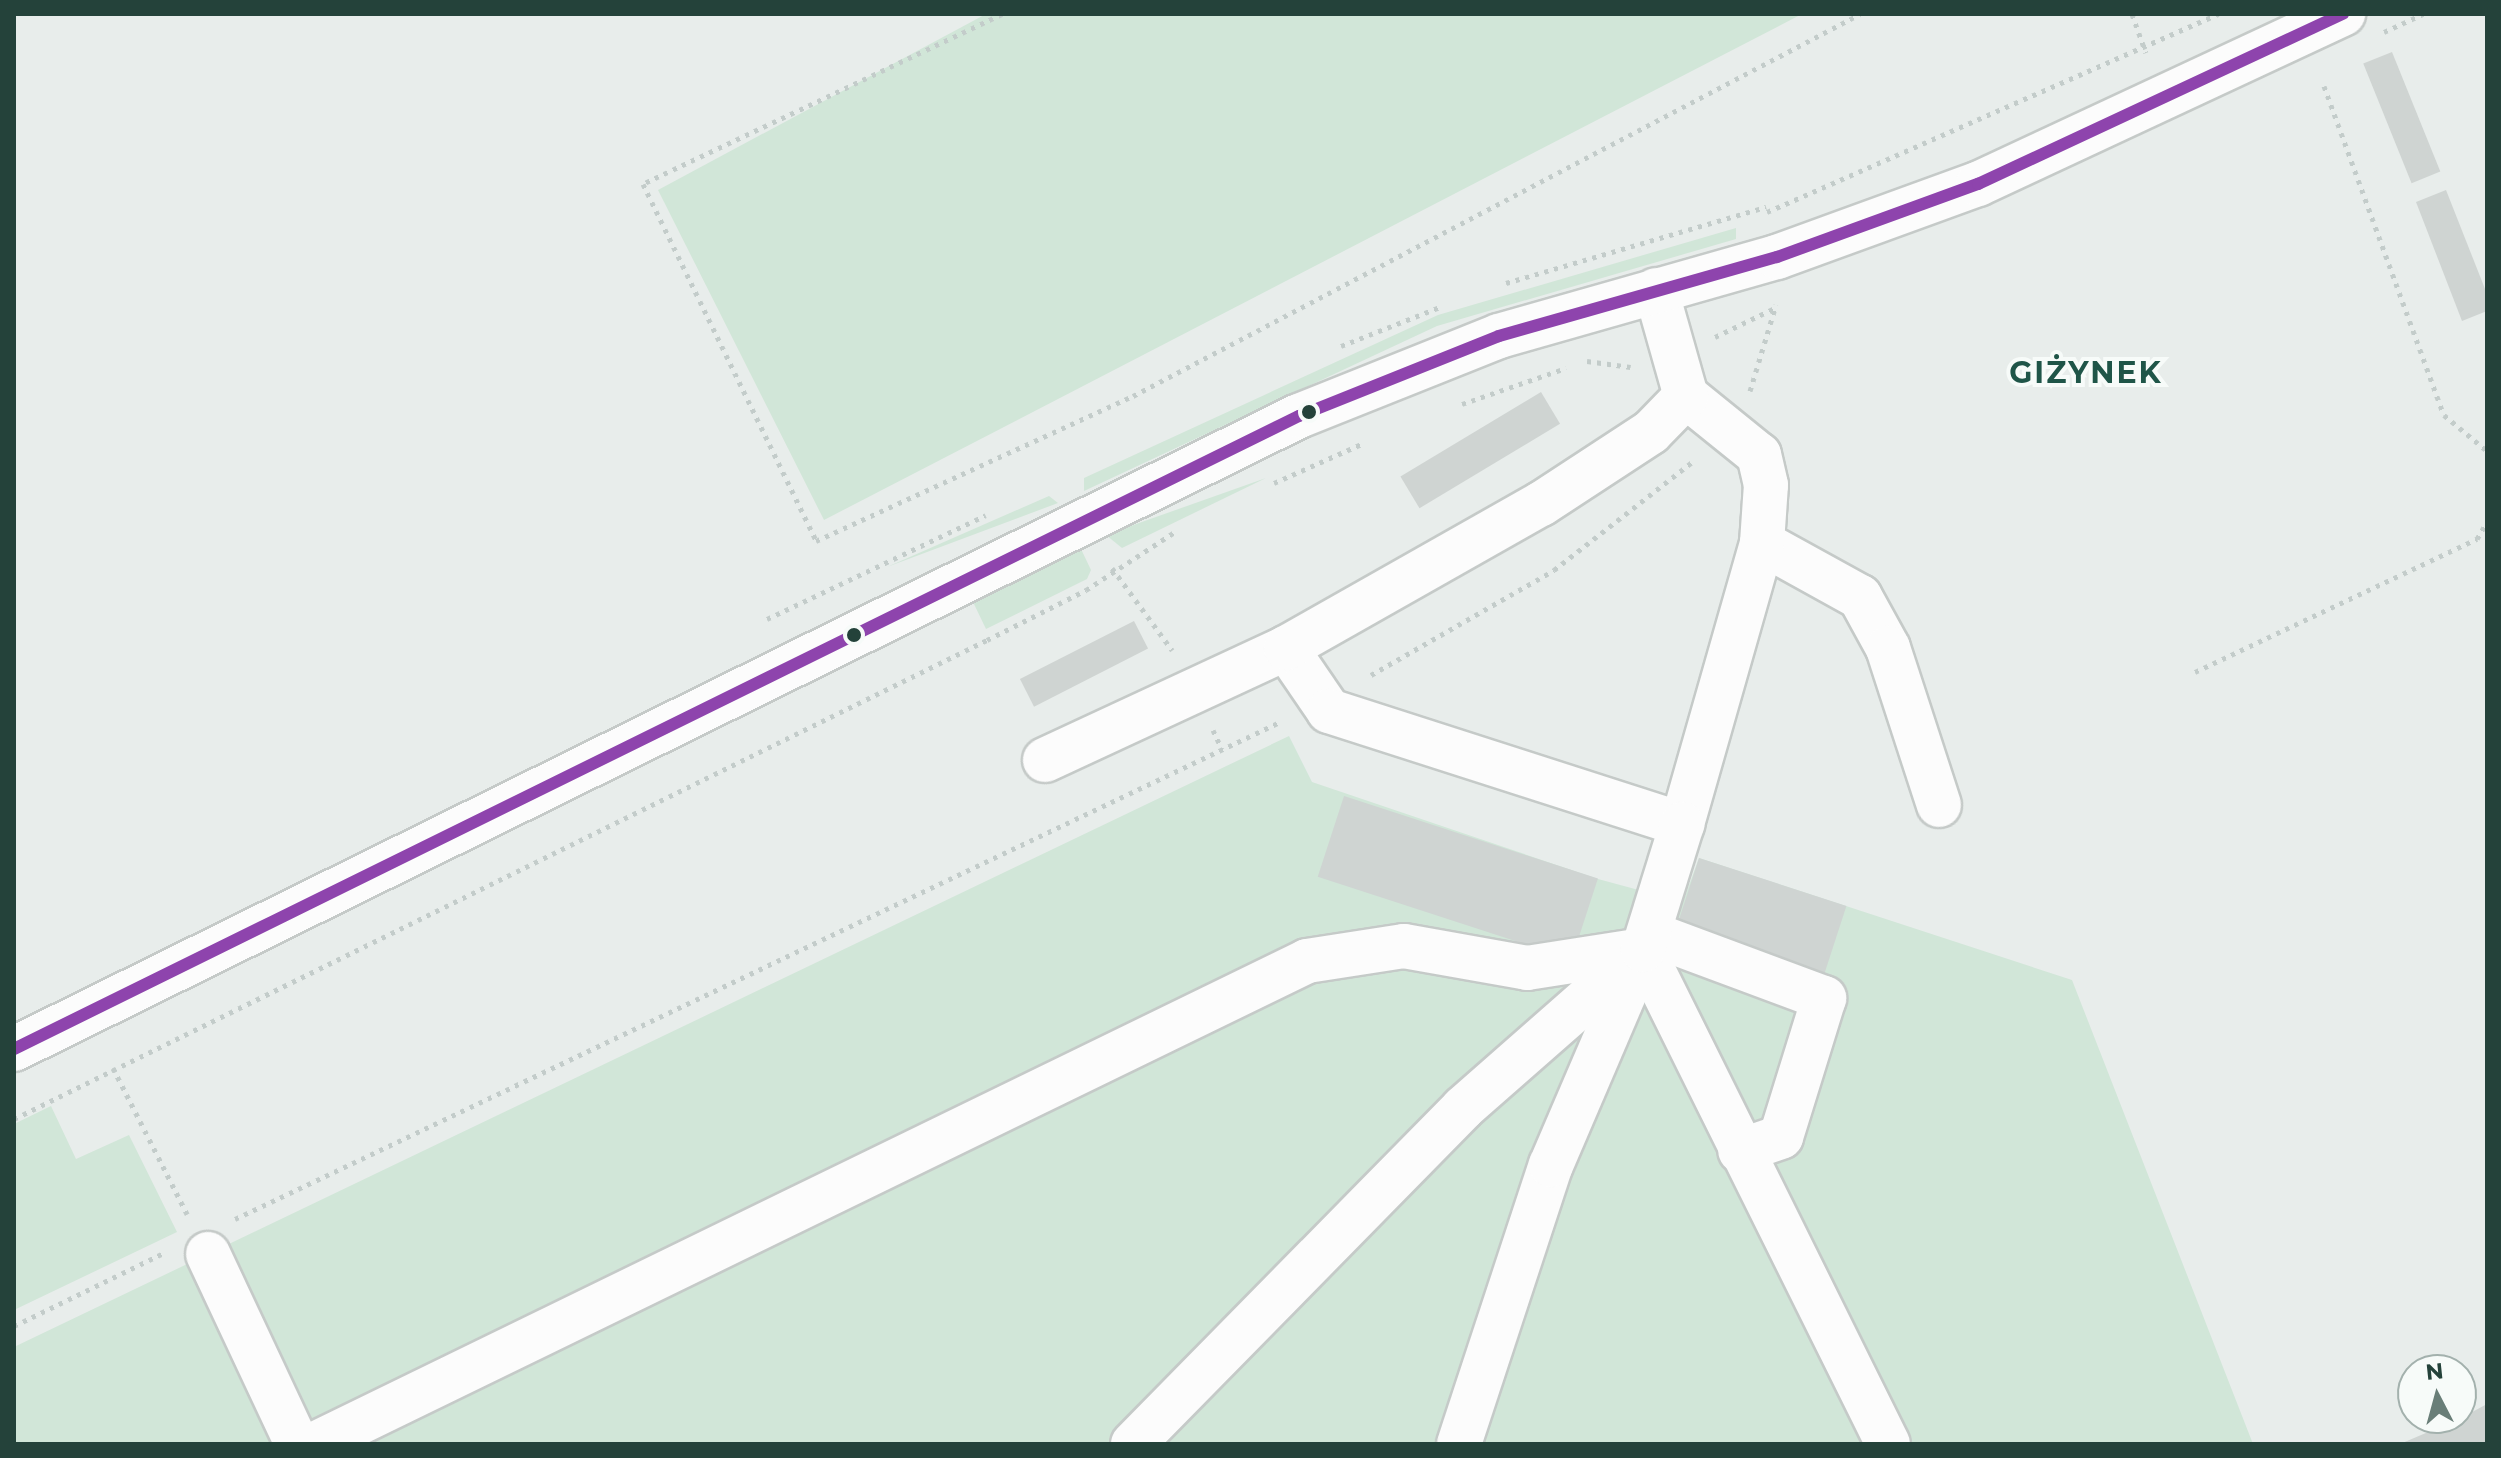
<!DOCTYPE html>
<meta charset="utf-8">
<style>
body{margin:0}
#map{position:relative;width:2501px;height:1458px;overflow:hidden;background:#e8edeb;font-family:Montserrat,sans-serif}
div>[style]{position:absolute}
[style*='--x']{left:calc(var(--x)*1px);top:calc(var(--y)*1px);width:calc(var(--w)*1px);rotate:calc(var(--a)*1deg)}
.green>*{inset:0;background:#d1e6d8}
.building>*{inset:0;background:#cfd4d2;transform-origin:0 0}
.path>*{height:5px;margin-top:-2.5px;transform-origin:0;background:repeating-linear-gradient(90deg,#c3ccca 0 4px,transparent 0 10px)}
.roads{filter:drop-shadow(2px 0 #c5cac8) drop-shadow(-2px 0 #c5cac8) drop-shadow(0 2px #c5cac8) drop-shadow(0 -2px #c5cac8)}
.minor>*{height:44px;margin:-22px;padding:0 22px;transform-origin:22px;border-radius:22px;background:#fcfcfc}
.bus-1>*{height:12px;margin:-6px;padding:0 6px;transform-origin:6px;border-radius:6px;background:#8e44ad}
.dots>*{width:22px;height:22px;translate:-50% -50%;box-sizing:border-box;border:4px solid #f7fbf9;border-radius:50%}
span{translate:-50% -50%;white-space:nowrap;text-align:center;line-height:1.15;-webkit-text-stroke:8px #f7fbf9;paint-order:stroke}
.district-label{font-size:30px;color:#1f5548;font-weight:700;letter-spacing:2px}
.frame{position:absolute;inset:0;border:16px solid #24423a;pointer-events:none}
.north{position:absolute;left:2397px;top:1354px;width:80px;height:80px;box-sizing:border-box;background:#f7fbf9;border:2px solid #a3b1ad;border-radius:50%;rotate:354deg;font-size:22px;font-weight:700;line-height:32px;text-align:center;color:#24423a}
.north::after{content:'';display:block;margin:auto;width:28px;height:36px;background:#697e78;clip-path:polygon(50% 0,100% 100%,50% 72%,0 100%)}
</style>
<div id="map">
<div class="green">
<i style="clip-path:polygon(986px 14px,1802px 14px,824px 520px,658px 190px)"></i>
<i style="clip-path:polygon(1736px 228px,1736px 239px,1437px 326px,1084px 491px,1084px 478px,1438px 315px)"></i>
<i style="clip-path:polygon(1266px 478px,1122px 548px,1106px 535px,1139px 523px)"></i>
<i style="clip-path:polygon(1049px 496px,1058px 503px,887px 567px)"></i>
<i style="clip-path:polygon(1081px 549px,1091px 570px,1087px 579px,986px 629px,973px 602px)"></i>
<i style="clip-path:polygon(1289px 736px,1312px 782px,1598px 879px,1683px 902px,1699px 858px,2072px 980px,2253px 1444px,14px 1444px,14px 1347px)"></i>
<i style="clip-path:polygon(51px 1106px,76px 1159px,129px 1135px,177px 1232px,14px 1310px,14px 1124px)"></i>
</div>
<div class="building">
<i style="left:2392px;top:52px;width:129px;height:31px;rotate:68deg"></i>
<i style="clip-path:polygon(2446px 190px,2487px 294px,2487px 311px,2462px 321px,2416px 202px)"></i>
<i style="left:1541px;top:392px;width:37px;height:164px;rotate:59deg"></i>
<i style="left:1134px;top:621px;width:31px;height:128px;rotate:63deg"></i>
<i style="left:1344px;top:796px;width:267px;height:85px;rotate:18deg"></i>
<i style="left:1699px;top:858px;width:155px;height:80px;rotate:18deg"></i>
<i style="clip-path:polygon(2487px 1404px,2487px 1444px,2400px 1444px,2461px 1418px)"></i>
</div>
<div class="path">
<i style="--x:1002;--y:14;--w:397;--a:154.7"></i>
<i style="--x:643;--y:184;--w:397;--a:64.1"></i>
<i style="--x:816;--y:541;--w:349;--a:-24.6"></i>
<i style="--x:1133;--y:396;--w:821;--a:-27.72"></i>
<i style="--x:2132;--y:14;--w:41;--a:70.3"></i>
<i style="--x:2384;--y:32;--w:43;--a:-24.8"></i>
<i style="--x:2324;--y:86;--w:350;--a:70"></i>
<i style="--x:2444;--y:415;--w:56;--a:39.9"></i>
<i style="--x:1767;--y:212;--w:493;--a:-23.7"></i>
<i style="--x:1506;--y:283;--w:271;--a:-16.3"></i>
<i style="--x:1715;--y:337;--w:67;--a:-25.8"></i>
<i style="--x:1341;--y:346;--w:106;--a:-21.5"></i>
<i style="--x:1587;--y:361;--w:44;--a:7.8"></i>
<i style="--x:1750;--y:391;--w:90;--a:-73.2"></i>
<i style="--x:1462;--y:404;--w:110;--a:-19.1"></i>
<i style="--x:1274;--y:483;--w:98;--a:-24"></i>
<i style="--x:1112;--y:568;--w:102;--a:53.8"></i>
<i style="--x:767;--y:619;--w:242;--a:-25.4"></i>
<i style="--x:2195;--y:672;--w:312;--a:-25.3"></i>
<i style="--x:2477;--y:539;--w:20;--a:-60"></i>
<i style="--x:1371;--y:675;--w:211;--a:-29.8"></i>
<i style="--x:1554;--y:570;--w:179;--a:-38"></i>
<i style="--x:1213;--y:730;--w:21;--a:65"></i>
<i style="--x:113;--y:1068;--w:164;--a:63.1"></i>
<i style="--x:14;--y:1119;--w:1085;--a:-26.21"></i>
<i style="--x:987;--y:640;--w:111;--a:-26.8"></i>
<i style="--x:1086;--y:590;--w:108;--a:-33.2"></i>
<i style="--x:235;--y:1219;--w:1157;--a:-25.44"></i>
<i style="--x:14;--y:1326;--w:167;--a:-26"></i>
</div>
<div class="roads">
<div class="minor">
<i style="--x:1762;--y:543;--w:112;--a:28.9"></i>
<i style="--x:1860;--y:597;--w:58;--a:61.2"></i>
<i style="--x:1888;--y:648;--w:165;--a:72"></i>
<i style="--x:1286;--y:648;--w:76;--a:55.7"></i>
<i style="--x:1329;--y:711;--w:371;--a:17.8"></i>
<i style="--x:1682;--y:824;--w:292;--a:-74.1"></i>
<i style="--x:1762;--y:543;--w:58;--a:-86.1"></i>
<i style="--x:1766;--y:485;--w:31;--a:-103"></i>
<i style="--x:1759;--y:455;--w:94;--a:-141.1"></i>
<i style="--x:1686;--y:396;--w:110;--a:-105.8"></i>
<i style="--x:1045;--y:760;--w:266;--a:-24.9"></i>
<i style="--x:1286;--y:648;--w:293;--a:-29.5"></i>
<i style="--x:1541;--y:504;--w:131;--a:-33.2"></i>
<i style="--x:1651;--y:432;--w:50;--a:-45.8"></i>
<i style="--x:1649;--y:933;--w:187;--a:20.4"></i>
<i style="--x:1824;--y:998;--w:145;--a:107.2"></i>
<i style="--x:1781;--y:1137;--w:43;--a:161.1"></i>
<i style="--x:1643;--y:950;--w:551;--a:63.62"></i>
<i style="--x:14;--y:1049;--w:1432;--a:-26.23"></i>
<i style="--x:1299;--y:416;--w:215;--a:-21.8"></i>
<i style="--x:1499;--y:336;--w:289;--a:-15.9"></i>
<i style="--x:1777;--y:257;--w:214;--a:-20"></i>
<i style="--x:1978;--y:184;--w:403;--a:-25"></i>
<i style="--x:208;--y:1254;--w:210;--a:64.9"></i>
<i style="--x:315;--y:1444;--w:1103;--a:-25.96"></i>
<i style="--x:1307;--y:961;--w:98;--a:-8.8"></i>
<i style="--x:1404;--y:946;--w:125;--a:10.1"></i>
<i style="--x:1527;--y:968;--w:117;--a:-8.8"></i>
<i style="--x:1133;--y:1444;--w:471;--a:-45.5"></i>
<i style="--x:1463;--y:1108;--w:240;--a:-41.3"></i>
<i style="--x:1459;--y:1444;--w:294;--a:-71.8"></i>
<i style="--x:1551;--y:1165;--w:234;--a:-66.8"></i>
<i style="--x:1643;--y:950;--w:132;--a:-72.8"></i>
</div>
</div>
<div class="bus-1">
<i style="--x:14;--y:1049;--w:1432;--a:-26.23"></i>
<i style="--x:1299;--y:416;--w:215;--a:-21.8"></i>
<i style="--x:1499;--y:336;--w:289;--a:-15.9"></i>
<i style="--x:1777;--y:257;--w:214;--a:-20"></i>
<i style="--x:1978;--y:184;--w:403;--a:-25"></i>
</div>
<div class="dots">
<i style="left:1309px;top:412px;background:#24423a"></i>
<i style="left:854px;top:635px;background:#24423a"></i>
</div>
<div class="district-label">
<span style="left:2086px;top:373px">GIŻYNEK</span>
</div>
<div class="frame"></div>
<div class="north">N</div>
</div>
